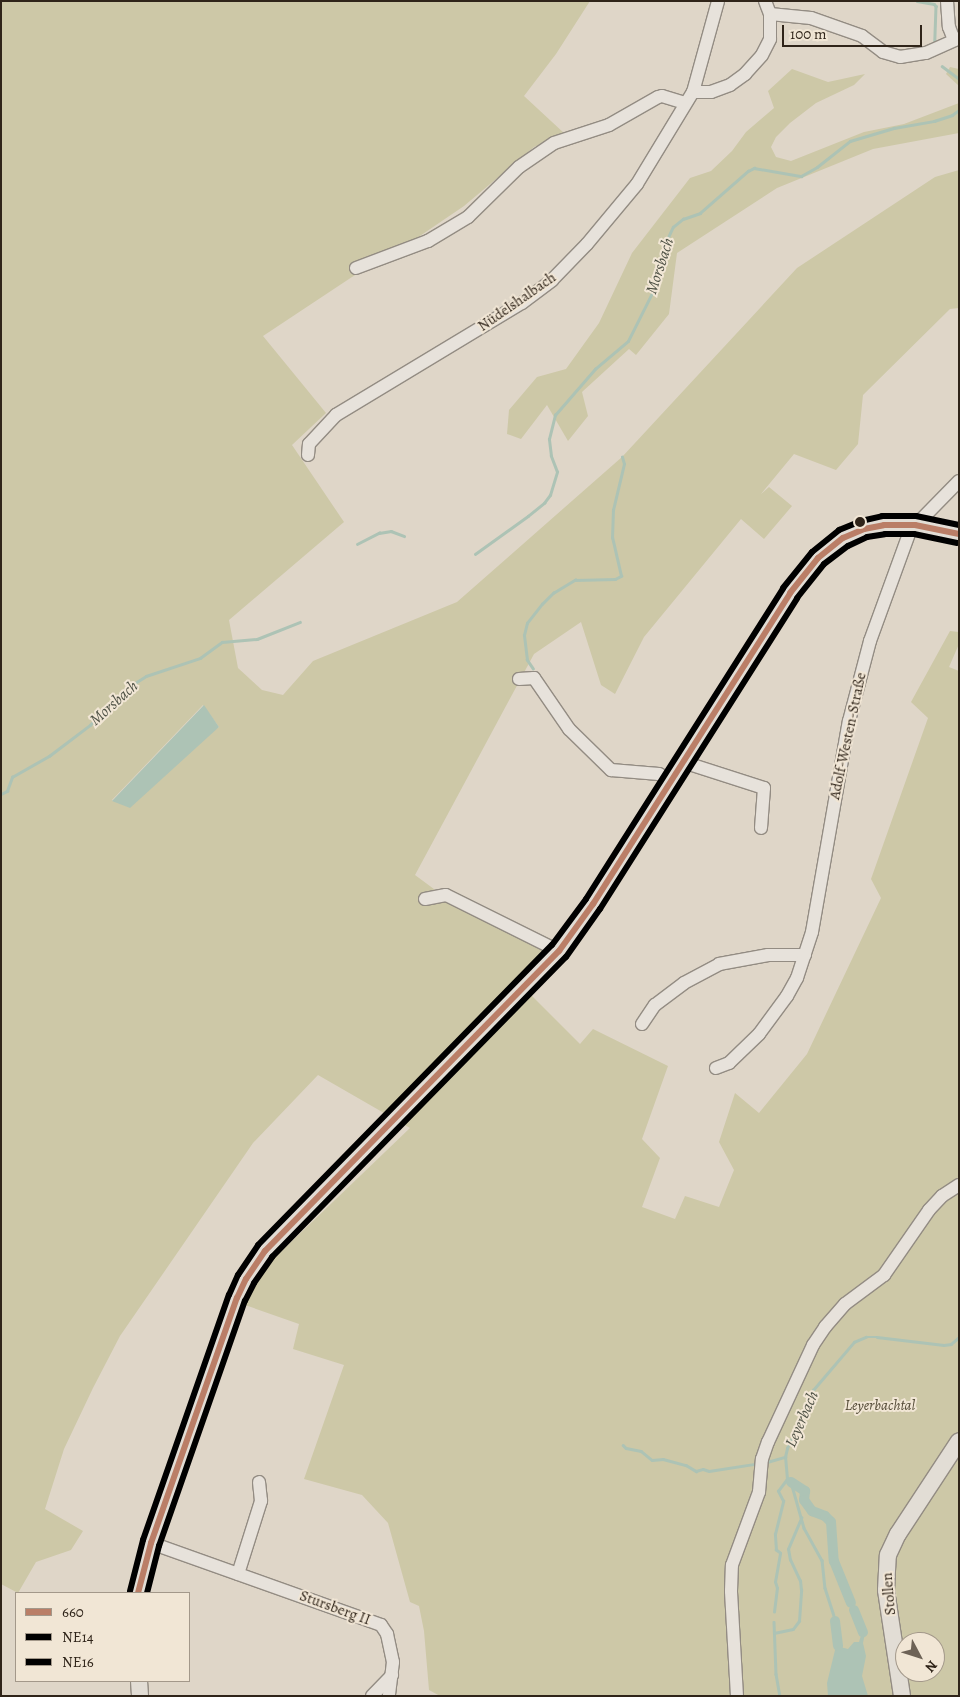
<!DOCTYPE html>
<meta charset="utf-8">
<style>
body{margin:0}
#map{position:relative;width:960px;height:1697px;overflow:hidden;background:#dfd6c8;font-family:Alegreya,serif}
div>[style]{position:absolute}
[style*='--x']{left:calc(var(--x)*1px);top:calc(var(--y)*1px);width:calc(var(--w)*1px);rotate:calc(var(--a)*1deg)}
.green>*{inset:0;background:#cdc8a7}
.water>*{inset:0;background:#adc3b5}
.stream>*{height:2.5px;margin:-1.25px;padding:0 1.25px;transform-origin:1.25px;border-radius:1.25px;background:#adc3b5}
.canal>*{height:10px;margin:-5px;padding:0 5px;transform-origin:5px;border-radius:5px;background:#adc3b5}
.roads{filter:drop-shadow(1px 0 #938c83) drop-shadow(-1px 0 #938c83) drop-shadow(0 1px #938c83) drop-shadow(0 -1px #938c83)}
.minor>*{height:12px;margin:-6px;padding:0 6px;transform-origin:6px;border-radius:6px;background:#e7e2db}
.major>*{height:16px;margin:-8px;padding:0 8px;transform-origin:8px;border-radius:8px;background:#e2ddd5}
.bus-1>*{height:6px;margin:-3px;padding:0 3px;transform-origin:3px;border-radius:3px;background:#ba7e67}
.bus-2>*{height:6px;margin:-3px;padding:0 3px;transform-origin:3px;border-radius:3px;background:#000}
.bus-3>*{height:6px;margin:-3px;padding:0 3px;transform-origin:3px;border-radius:3px;background:#000}
.dots>*{width:14px;height:14px;translate:-50% -50%;box-sizing:border-box;border:2px solid #f1e6d5;border-radius:50%}
span{translate:-50% -50%;white-space:nowrap;text-align:center;line-height:1.15;-webkit-text-stroke:4px #f1e6d5;paint-order:stroke}
.street-label{font-size:15px;color:#2f2419}
.park-label{font-size:15px;color:#534a36;font-style:italic}
.water-label{font-size:16px;color:#4e5145;font-style:italic}
.frame{position:absolute;inset:0;border:2px solid #2f2419;pointer-events:none}
.legend{position:absolute;left:15px;top:1592px;width:175px;height:90px;box-sizing:border-box;background:#f1e6d5;border:1px solid #a3988a;margin:0;padding:6px 9px;list-style:none;font-size:15px;color:#2f2419}
.legend li{display:flex;align-items:center;gap:10px;height:25px}
.legend b{width:25px;border:1px solid #a3988a}
.north{position:absolute;left:895px;top:1632px;width:50px;height:50px;box-sizing:border-box;background:#f1e6d5;border:1px solid #a3988a;border-radius:50%;rotate:130deg;font-size:14px;font-weight:700;line-height:20px;text-align:center;color:#2f2419}
.north::after{content:'';display:block;margin:auto;width:18px;height:22px;background:#6d6256;clip-path:polygon(50% 0,100% 100%,50% 72%,0 100%)}
.scale{position:absolute;left:782px;top:25px;width:140px;height:22px;box-sizing:border-box;border:2px solid #2f2419;border-top:0;padding-left:6px;font-size:15px;line-height:18px;white-space:nowrap;color:#2f2419;-webkit-text-stroke:4px #f1e6d5;paint-order:stroke}
</style>
<div id="map">
<div class="green">
<i style="clip-path:polygon(evenodd,1px 1px,590px 1px,556px 54px,524px 96px,565px 134px,534px 147px,464px 206px,411px 242px,352px 277px,263px 336px,326px 413px,292px 445px,344px 522px,229px 620px,238px 668px,262px 690px,283px 695px,313px 661px,457px 602px,622px 457px,797px 268px,935px 177px,959px 170px,959px 308px,950px 309px,863px 395px,858px 444px,836px 470px,794px 454px,761px 494px,769px 487px,792px 506px,764px 539px,741px 519px,644px 637px,615px 694px,601px 685px,581px 622px,534px 654px,415px 875px,442px 895px,546px 952px,518px 982px,580px 1044px,593px 1029px,668px 1066px,642px 1139px,660px 1158px,642px 1207px,675px 1219px,685px 1196px,719px 1207px,734px 1170px,719px 1142px,735px 1093px,759px 1113px,807px 1054px,881px 898px,871px 879px,928px 718px,911px 702px,950px 631px,959px 632px,959px 644px,949px 667px,959px 671px,959px 1696px,440px 1696px,429px 1690px,424px 1631px,419px 1606px,410px 1602px,388px 1523px,362px 1495px,304px 1479px,344px 1365px,293px 1349px,299px 1324px,245px 1305px,262px 1270px,410px 1128px,318px 1075px,253px 1143px,120px 1336px,93px 1388px,64px 1449px,45px 1509px,83px 1531px,71px 1550px,36px 1562px,18px 1593px,1px 1584px,1px 1px,203px 705px,219px 727px,112px 801px,112px 800px,203px 705px,1px 1px,905px 1642px,935px 1642px,935px 1672px,905px 1672px,905px 1642px)"></i>
<i style="clip-path:polygon(950px 67px,959px 69px,959px 86px,946px 74px)"></i>
<i style="clip-path:polygon(792px 69px,828px 82px,865px 74px,854px 85px,816px 103px,790px 123px,776px 137px,771px 147px,776px 157px,791px 161px,864px 132px,904px 124px,959px 103px,959px 133px,873px 149px,777px 188px,677px 253px,669px 314px,636px 355px,629px 349px,582px 392px,588px 416px,568px 441px,547px 405px,521px 439px,507px 434px,509px 410px,537px 377px,566px 369px,599px 323px,632px 253px,690px 178px,711px 171px,732px 151px,746px 132px,774px 108px,768px 91px)"></i>
</div>
<div class="water">
<i style="clip-path:polygon(204px 705px,219px 727px,130px 808px,112px 801px)"></i>
<i style="clip-path:polygon(862px 1632px,865px 1633px,863px 1643px,866px 1656px,862px 1676px,868px 1696px,828px 1696px,827px 1683px,836px 1646px,848px 1649px,854px 1642px,859px 1642px)"></i>
</div>
<div class="stream">
<i style="--x:917;--y:1;--w:17;--a:10"></i>
<i style="--x:934;--y:4;--w:3;--a:45"></i>
<i style="--x:936;--y:6;--w:37;--a:92"></i>
<i style="--x:942;--y:66;--w:21;--a:37"></i>
<i style="--x:357;--y:544;--w:25;--a:-27"></i>
<i style="--x:379;--y:533;--w:12;--a:-9"></i>
<i style="--x:391;--y:531;--w:14;--a:21"></i>
<i style="--x:475;--y:554;--w:65;--a:-35.6"></i>
<i style="--x:528;--y:516;--w:21;--a:-39"></i>
<i style="--x:544;--y:503;--w:10;--a:-53"></i>
<i style="--x:550;--y:495;--w:24;--a:-73"></i>
<i style="--x:557;--y:472;--w:17;--a:-111"></i>
<i style="--x:551;--y:456;--w:17;--a:-97"></i>
<i style="--x:549;--y:439;--w:25;--a:-76"></i>
<i style="--x:555;--y:415;--w:61;--a:-49"></i>
<i style="--x:595;--y:369;--w:43;--a:-40.3"></i>
<i style="--x:628;--y:341;--w:56;--a:-63.4"></i>
<i style="--x:653;--y:291;--w:16;--a:-83"></i>
<i style="--x:655;--y:275;--w:17;--a:-65"></i>
<i style="--x:662;--y:260;--w:12;--a:-85"></i>
<i style="--x:663;--y:248;--w:23;--a:-65"></i>
<i style="--x:673;--y:227;--w:13;--a:-39"></i>
<i style="--x:683;--y:219;--w:18;--a:-19"></i>
<i style="--x:700;--y:213;--w:64;--a:-41.2"></i>
<i style="--x:748;--y:171;--w:7;--a:-27"></i>
<i style="--x:754;--y:168;--w:48;--a:9.7"></i>
<i style="--x:801;--y:176;--w:18;--a:-29"></i>
<i style="--x:817;--y:167;--w:42;--a:-38.2"></i>
<i style="--x:850;--y:141;--w:46;--a:-16.5"></i>
<i style="--x:894;--y:128;--w:41;--a:-9.9"></i>
<i style="--x:934;--y:121;--w:19;--a:-18"></i>
<i style="--x:952;--y:115;--w:9;--a:-36"></i>
<i style="--x:533;--y:669;--w:11;--a:-124"></i>
<i style="--x:527;--y:660;--w:25;--a:-97"></i>
<i style="--x:524;--y:635;--w:12;--a:-76"></i>
<i style="--x:527;--y:623;--w:24;--a:-52"></i>
<i style="--x:542;--y:604;--w:16;--a:-45"></i>
<i style="--x:553;--y:593;--w:26;--a:-31"></i>
<i style="--x:575;--y:580;--w:40;--a:-1.4"></i>
<i style="--x:615;--y:579;--w:7;--a:-27"></i>
<i style="--x:621;--y:576;--w:39;--a:-103"></i>
<i style="--x:612;--y:538;--w:28;--a:-88"></i>
<i style="--x:613;--y:510;--w:47;--a:-76.6"></i>
<i style="--x:624;--y:464;--w:7;--a:-106"></i>
<i style="--x:1;--y:794;--w:7;--a:-27"></i>
<i style="--x:7;--y:791;--w:15;--a:-70"></i>
<i style="--x:12;--y:777;--w:43;--a:-29.6"></i>
<i style="--x:49;--y:756;--w:51;--a:-37.1"></i>
<i style="--x:90;--y:725;--w:52;--a:-45"></i>
<i style="--x:127;--y:688;--w:22;--a:-32"></i>
<i style="--x:146;--y:676;--w:57;--a:-18.4"></i>
<i style="--x:200;--y:658;--w:27;--a:-36"></i>
<i style="--x:222;--y:642;--w:35;--a:-5"></i>
<i style="--x:257;--y:639;--w:46;--a:-21.6"></i>
<i style="--x:623;--y:1445;--w:4;--a:45"></i>
<i style="--x:626;--y:1448;--w:15;--a:11"></i>
<i style="--x:641;--y:1451;--w:14;--a:39"></i>
<i style="--x:652;--y:1460;--w:11;--a:-5"></i>
<i style="--x:663;--y:1459;--w:24;--a:15"></i>
<i style="--x:686;--y:1465;--w:12;--a:31"></i>
<i style="--x:696;--y:1471;--w:7;--a:-16"></i>
<i style="--x:703;--y:1469;--w:6;--a:18"></i>
<i style="--x:709;--y:1471;--w:46;--a:-8.8"></i>
<i style="--x:767;--y:1462;--w:19;--a:-16"></i>
<i style="--x:787;--y:1479;--w:5;--a:37"></i>
<i style="--x:791;--y:1482;--w:48;--a:74.2"></i>
<i style="--x:804;--y:1528;--w:37;--a:61"></i>
<i style="--x:822;--y:1560;--w:28;--a:84"></i>
<i style="--x:825;--y:1588;--w:28;--a:72"></i>
<i style="--x:774;--y:1612;--w:24;--a:-83"></i>
<i style="--x:777;--y:1588;--w:6;--a:-108"></i>
<i style="--x:775;--y:1582;--w:29;--a:-80"></i>
<i style="--x:780;--y:1553;--w:5;--a:-143"></i>
<i style="--x:776;--y:1550;--w:16;--a:-94"></i>
<i style="--x:775;--y:1534;--w:34;--a:-76"></i>
<i style="--x:783;--y:1501;--w:11;--a:-117"></i>
<i style="--x:778;--y:1491;--w:15;--a:-53"></i>
<i style="--x:787;--y:1479;--w:22;--a:-95"></i>
<i style="--x:785;--y:1457;--w:9;--a:-77"></i>
<i style="--x:787;--y:1448;--w:51;--a:-62.9"></i>
<i style="--x:810;--y:1403;--w:13;--a:-77"></i>
<i style="--x:813;--y:1390;--w:63;--a:-49.5"></i>
<i style="--x:854;--y:1342;--w:13;--a:-23"></i>
<i style="--x:866;--y:1337;--w:11;--a:0"></i>
<i style="--x:877;--y:1337;--w:67;--a:6.8"></i>
<i style="--x:944;--y:1345;--w:7;--a:-8"></i>
<i style="--x:951;--y:1344;--w:11;--a:-41"></i>
<i style="--x:774;--y:1622;--w:52;--a:87.8"></i>
<i style="--x:776;--y:1674;--w:22;--a:80"></i>
<i style="--x:774;--y:1633;--w:19;--a:-12"></i>
<i style="--x:793;--y:1629;--w:10;--a:-53"></i>
<i style="--x:799;--y:1621;--w:31;--a:-86"></i>
<i style="--x:801;--y:1590;--w:9;--a:-96"></i>
<i style="--x:800;--y:1581;--w:23;--a:-115"></i>
<i style="--x:790;--y:1560;--w:11;--a:-100"></i>
<i style="--x:788;--y:1549;--w:34;--a:-67"></i>
</div>
<div class="canal">
<i style="--x:791;--y:1482;--w:17;--a:33"></i>
<i style="--x:805;--y:1491;--w:9;--a:96"></i>
<i style="--x:804;--y:1500;--w:14;--a:54"></i>
<i style="--x:812;--y:1511;--w:14;--a:21"></i>
<i style="--x:825;--y:1516;--w:8;--a:45"></i>
<i style="--x:831;--y:1522;--w:39;--a:86"></i>
<i style="--x:834;--y:1561;--w:45;--a:68"></i>
<i style="--x:854;--y:1610;--w:24;--a:68"></i>
<i style="--x:835;--y:1621;--w:25;--a:83"></i>
</div>
<div class="roads">
<div class="minor">
<i style="--x:947;--y:1;--w:26;--a:86"></i>
<i style="--x:949;--y:27;--w:14;--a:69"></i>
<i style="--x:770;--y:14;--w:41;--a:5.6"></i>
<i style="--x:811;--y:18;--w:54;--a:19.4"></i>
<i style="--x:862;--y:36;--w:26;--a:37"></i>
<i style="--x:883;--y:52;--w:18;--a:16"></i>
<i style="--x:900;--y:57;--w:26;--a:-9"></i>
<i style="--x:926;--y:53;--w:36;--a:-24"></i>
<i style="--x:693;--y:92;--w:18;--a:0"></i>
<i style="--x:711;--y:92;--w:20;--a:-20"></i>
<i style="--x:730;--y:85;--w:19;--a:-36"></i>
<i style="--x:745;--y:74;--w:25;--a:-48"></i>
<i style="--x:762;--y:55;--w:18;--a:-63"></i>
<i style="--x:770;--y:39;--w:25;--a:-90"></i>
<i style="--x:770;--y:14;--w:14;--a:-111"></i>
<i style="--x:356;--y:268;--w:77;--a:-20.6"></i>
<i style="--x:428;--y:241;--w:47;--a:-31"></i>
<i style="--x:468;--y:217;--w:71;--a:-44.4"></i>
<i style="--x:519;--y:167;--w:42;--a:-34.4"></i>
<i style="--x:554;--y:143;--w:58;--a:-18.1"></i>
<i style="--x:609;--y:125;--w:56;--a:-29.7"></i>
<i style="--x:658;--y:97;--w:4;--a:-14"></i>
<i style="--x:662;--y:96;--w:24;--a:17"></i>
<i style="--x:308;--y:455;--w:11;--a:-85"></i>
<i style="--x:309;--y:444;--w:40;--a:-47"></i>
<i style="--x:336;--y:415;--w:217;--a:-31.1"></i>
<i style="--x:522;--y:303;--w:38;--a:-37"></i>
<i style="--x:552;--y:280;--w:50;--a:-45.8"></i>
<i style="--x:587;--y:244;--w:78;--a:-50.2"></i>
<i style="--x:637;--y:184;--w:108;--a:-58.7"></i>
<i style="--x:693;--y:92;--w:94;--a:-74.6"></i>
<i style="--x:519;--y:679;--w:15;--a:-4"></i>
<i style="--x:534;--y:678;--w:62;--a:55.5"></i>
<i style="--x:569;--y:729;--w:59;--a:44.3"></i>
<i style="--x:611;--y:770;--w:48;--a:4.8"></i>
<i style="--x:659;--y:774;--w:14;--a:30"></i>
<i style="--x:683;--y:762;--w:85;--a:17.8"></i>
<i style="--x:764;--y:788;--w:40;--a:94.3"></i>
<i style="--x:425;--y:899;--w:21;--a:-11"></i>
<i style="--x:446;--y:895;--w:126;--a:26.4"></i>
<i style="--x:642;--y:1024;--w:23;--a:-56"></i>
<i style="--x:655;--y:1005;--w:36;--a:-37"></i>
<i style="--x:684;--y:983;--w:40;--a:-28"></i>
<i style="--x:719;--y:964;--w:50;--a:-10.4"></i>
<i style="--x:768;--y:955;--w:37;--a:0"></i>
<i style="--x:716;--y:1068;--w:14;--a:-21"></i>
<i style="--x:729;--y:1063;--w:42;--a:-44"></i>
<i style="--x:759;--y:1034;--w:47;--a:-53.6"></i>
<i style="--x:787;--y:996;--w:21;--a:-61"></i>
<i style="--x:797;--y:978;--w:48;--a:-71.9"></i>
<i style="--x:812;--y:932;--w:214;--a:-80.1"></i>
<i style="--x:849;--y:721;--w:83;--a:-75.3"></i>
<i style="--x:870;--y:641;--w:117;--a:-70"></i>
<i style="--x:910;--y:531;--w:70;--a:-45.6"></i>
<i style="--x:151;--y:1543;--w:244;--a:19.6"></i>
<i style="--x:381;--y:1625;--w:11;--a:56"></i>
<i style="--x:387;--y:1634;--w:29;--a:78"></i>
<i style="--x:393;--y:1662;--w:34;--a:97"></i>
<i style="--x:238;--y:1574;--w:77;--a:-72.5"></i>
<i style="--x:261;--y:1501;--w:19;--a:-96"></i>
<i style="--x:372;--y:1696;--w:29;--a:-46"></i>
<i style="--x:737;--y:1696;--w:105;--a:-93.3"></i>
<i style="--x:731;--y:1591;--w:26;--a:-88"></i>
<i style="--x:732;--y:1565;--w:78;--a:-69.7"></i>
<i style="--x:759;--y:1492;--w:33;--a:-85"></i>
<i style="--x:762;--y:1459;--w:18;--a:-71"></i>
<i style="--x:768;--y:1442;--w:107;--a:-65.1"></i>
<i style="--x:813;--y:1345;--w:22;--a:-56"></i>
<i style="--x:825;--y:1327;--w:30;--a:-49"></i>
<i style="--x:845;--y:1304;--w:49;--a:-36.6"></i>
<i style="--x:884;--y:1275;--w:79;--a:-55.3"></i>
<i style="--x:929;--y:1210;--w:19;--a:-47"></i>
<i style="--x:942;--y:1196;--w:20;--a:-33"></i>
</div>
<div class="major">
<i style="--x:138;--y:1593;--w:52;--a:-75.4"></i>
<i style="--x:151;--y:1543;--w:260;--a:-70.7"></i>
<i style="--x:237;--y:1298;--w:21;--a:-65"></i>
<i style="--x:246;--y:1279;--w:34;--a:-56"></i>
<i style="--x:265;--y:1251;--w:420;--a:-45.6"></i>
<i style="--x:559;--y:951;--w:58;--a:-54.1"></i>
<i style="--x:593;--y:904;--w:368;--a:-57.6"></i>
<i style="--x:790;--y:593;--w:45;--a:-51.3"></i>
<i style="--x:818;--y:558;--w:32;--a:-39"></i>
<i style="--x:843;--y:538;--w:23;--a:-23"></i>
<i style="--x:864;--y:529;--w:20;--a:-11"></i>
<i style="--x:884;--y:525;--w:31;--a:0"></i>
<i style="--x:915;--y:525;--w:45;--a:11.6"></i>
<i style="--x:139;--y:1681;--w:15;--a:86"></i>
<i style="--x:902;--y:1696;--w:107;--a:-98.6"></i>
<i style="--x:886;--y:1590;--w:35;--a:-87"></i>
<i style="--x:888;--y:1555;--w:23;--a:-65"></i>
<i style="--x:898;--y:1534;--w:111;--a:-56.7"></i>
</div>
</div>
<div class="bus-1">
<i style="--x:138;--y:1593;--w:52;--a:-75.4"></i>
<i style="--x:151;--y:1543;--w:260;--a:-70.7"></i>
<i style="--x:237;--y:1298;--w:21;--a:-65"></i>
<i style="--x:246;--y:1279;--w:34;--a:-56"></i>
<i style="--x:265;--y:1251;--w:420;--a:-45.6"></i>
<i style="--x:559;--y:951;--w:58;--a:-54.1"></i>
<i style="--x:593;--y:904;--w:368;--a:-57.6"></i>
<i style="--x:790;--y:593;--w:45;--a:-51.3"></i>
<i style="--x:818;--y:558;--w:32;--a:-39"></i>
<i style="--x:843;--y:538;--w:23;--a:-23"></i>
<i style="--x:864;--y:529;--w:20;--a:-11"></i>
<i style="--x:884;--y:525;--w:31;--a:0"></i>
<i style="--x:915;--y:525;--w:45;--a:11.6"></i>
</div>
<div class="bus-2">
<i style="--x:147;--y:1593;--w:49;--a:-75.7"></i>
<i style="--x:159;--y:1546;--w:260;--a:-70.7"></i>
<i style="--x:245;--y:1301;--w:20;--a:-63"></i>
<i style="--x:254;--y:1283;--w:32;--a:-55"></i>
<i style="--x:272;--y:1257;--w:420;--a:-45.6"></i>
<i style="--x:566;--y:957;--w:59;--a:-54.7"></i>
<i style="--x:600;--y:909;--w:368;--a:-57.6"></i>
<i style="--x:797;--y:598;--w:43;--a:-51.5"></i>
<i style="--x:824;--y:564;--w:30;--a:-37"></i>
<i style="--x:848;--y:546;--w:21;--a:-25"></i>
<i style="--x:867;--y:537;--w:18;--a:-9"></i>
<i style="--x:885;--y:534;--w:29;--a:0"></i>
<i style="--x:914;--y:534;--w:44;--a:11.8"></i>
</div>
<div class="bus-3">
<i style="--x:130;--y:1591;--w:53;--a:-75.7"></i>
<i style="--x:143;--y:1540;--w:260;--a:-70.7"></i>
<i style="--x:229;--y:1295;--w:22;--a:-66"></i>
<i style="--x:238;--y:1275;--w:36;--a:-56"></i>
<i style="--x:258;--y:1245;--w:420;--a:-45.6"></i>
<i style="--x:552;--y:945;--w:57;--a:-53.5"></i>
<i style="--x:586;--y:899;--w:368;--a:-57.6"></i>
<i style="--x:783;--y:588;--w:46;--a:-51.1"></i>
<i style="--x:812;--y:552;--w:35;--a:-39"></i>
<i style="--x:839;--y:530;--w:24;--a:-22"></i>
<i style="--x:861;--y:521;--w:22;--a:-13"></i>
<i style="--x:882;--y:516;--w:34;--a:0"></i>
<i style="--x:916;--y:516;--w:44;--a:11.8"></i>
</div>
<div class="dots">
<i style="left:860px;top:522px;background:#2f2419"></i>
</div>
<div class="street-label">
<span style="left:517px;top:302px;rotate:-35deg">Nüdelshalbach</span>
<span style="left:848px;top:736px;rotate:-78deg">Adolf-Westen-Straße</span>
<span style="left:889px;top:1594px;rotate:-95deg">Stollen</span>
<span style="left:335px;top:1608px;rotate:20deg">Stursberg II</span>
</div>
<div class="park-label">
<span style="left:880px;top:1406px">Leyerbachtal</span>
</div>
<div class="water-label">
<span style="left:660px;top:266px;rotate:-72deg">Morsbach</span>
<span style="left:114px;top:703px;rotate:-42deg">Morsbach</span>
<span style="left:802px;top:1419px;rotate:-66deg">Leyerbach</span>
</div>
<div class="frame"></div>
<ul class="legend">
<li><b style="height:6px;background:#ba7e67"></b>660</li>
<li><b style="height:6px;background:#000"></b>NE14</li>
<li><b style="height:6px;background:#000"></b>NE16</li>
</ul>
<div class="north">N</div>
<div class="scale">100 m</div>
</div>
